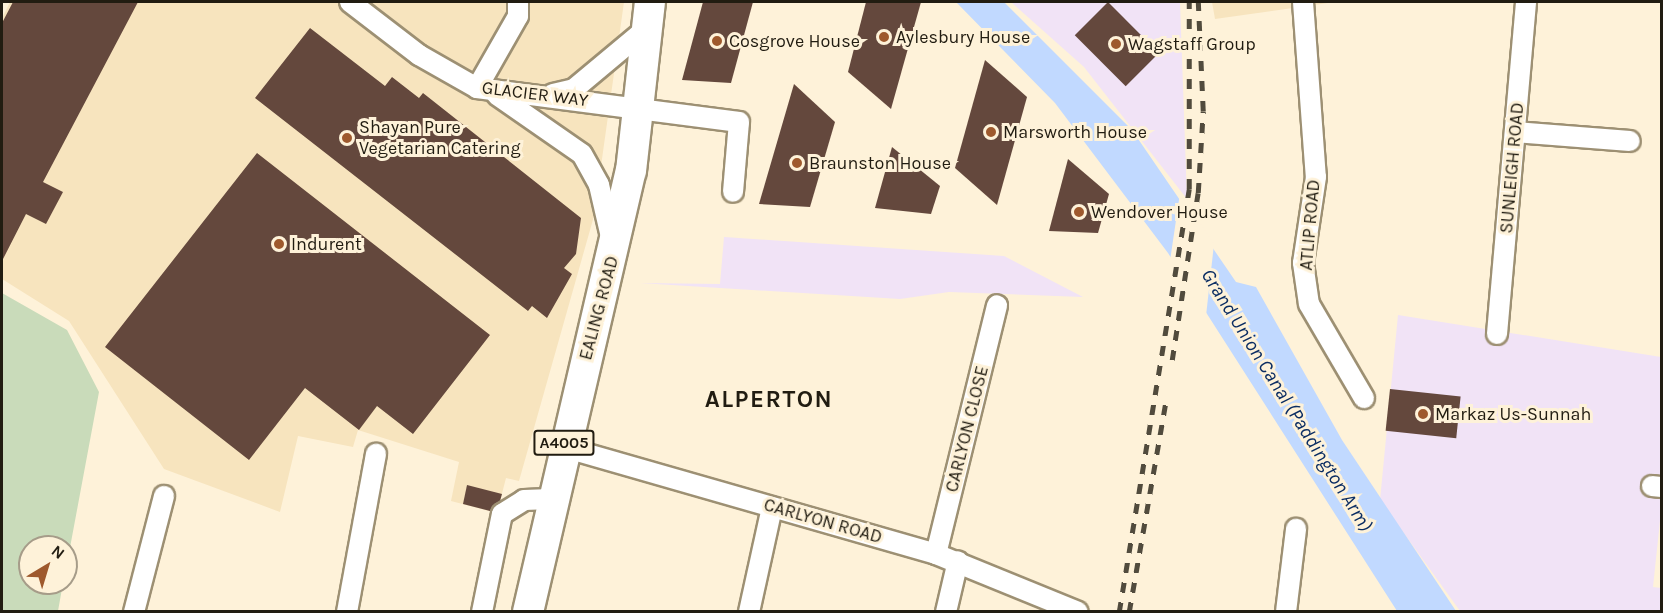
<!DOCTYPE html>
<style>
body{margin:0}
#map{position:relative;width:1663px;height:613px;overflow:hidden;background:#fef2d9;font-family:Karla,sans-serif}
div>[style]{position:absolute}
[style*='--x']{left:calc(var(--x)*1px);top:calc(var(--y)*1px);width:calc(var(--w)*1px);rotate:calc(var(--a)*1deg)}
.built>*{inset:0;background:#f7e4be}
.industrial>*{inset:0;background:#f1e3f6}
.green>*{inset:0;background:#c9dbba}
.water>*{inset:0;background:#c1d9ff}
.pier>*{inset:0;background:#fef2d9}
.building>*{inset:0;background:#64483d;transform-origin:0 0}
.roads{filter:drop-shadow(2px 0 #9d9073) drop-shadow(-2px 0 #9d9073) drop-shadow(0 2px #9d9073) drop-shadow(0 -2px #9d9073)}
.minor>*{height:20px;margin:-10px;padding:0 10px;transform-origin:10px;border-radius:10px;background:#fff}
.primary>*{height:30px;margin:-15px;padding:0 15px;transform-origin:15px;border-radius:15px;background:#fff}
.rail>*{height:4.5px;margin-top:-2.25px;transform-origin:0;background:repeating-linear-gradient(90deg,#514b3d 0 10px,transparent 0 20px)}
.dots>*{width:16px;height:16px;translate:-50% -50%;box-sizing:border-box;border:3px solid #fef2d9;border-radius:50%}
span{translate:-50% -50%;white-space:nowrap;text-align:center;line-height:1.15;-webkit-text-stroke:6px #fef2d9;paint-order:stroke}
.shield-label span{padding:2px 4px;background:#fef2d9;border:2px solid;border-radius:4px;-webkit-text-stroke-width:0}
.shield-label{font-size:16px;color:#211c11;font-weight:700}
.poi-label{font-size:18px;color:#211c11}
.left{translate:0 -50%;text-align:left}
.street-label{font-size:18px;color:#211c11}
.water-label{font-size:20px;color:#0b2d63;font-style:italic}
.district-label{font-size:24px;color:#211c11;font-weight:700;letter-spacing:1.5px}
.frame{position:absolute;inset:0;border:3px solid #211c11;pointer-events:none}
.north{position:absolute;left:18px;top:535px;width:60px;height:60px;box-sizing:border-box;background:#fef2d9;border:2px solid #a69c89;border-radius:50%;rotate:38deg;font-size:16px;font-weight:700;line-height:24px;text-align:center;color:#211c11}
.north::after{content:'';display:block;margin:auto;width:21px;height:27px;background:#9e592d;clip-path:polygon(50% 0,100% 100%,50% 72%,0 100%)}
</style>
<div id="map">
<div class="built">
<i style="clip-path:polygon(10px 2px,624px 2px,594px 216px,519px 481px,506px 478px,497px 513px,451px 501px,459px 462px,358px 430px,353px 447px,298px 436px,280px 512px,164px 469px,69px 321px,2px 279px,2px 18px)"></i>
<i style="clip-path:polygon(1212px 2px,1335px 2px,1215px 19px)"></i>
</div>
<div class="industrial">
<i style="clip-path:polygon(1011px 2px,1180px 2px,1187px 199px,1084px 67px)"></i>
<i style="clip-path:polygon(724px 237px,1004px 256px,1083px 297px,949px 292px,900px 299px,640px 283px,720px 284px)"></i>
<i style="clip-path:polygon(1398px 315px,1661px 357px,1662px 502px,1653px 587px,1661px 588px,1661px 611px,1460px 611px,1380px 500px)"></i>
</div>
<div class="green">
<i style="clip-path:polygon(2px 293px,67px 330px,99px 392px,66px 569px,66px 547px,30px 547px,30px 583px,63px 583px,58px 611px,2px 611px)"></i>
</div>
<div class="water">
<i style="clip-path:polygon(956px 2px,1004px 2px,1132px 130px,1236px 282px,1256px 287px,1342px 440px,1456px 611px,1397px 611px,1168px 253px,1055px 103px)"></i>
</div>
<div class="pier">
<i style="clip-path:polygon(1180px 193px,1214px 244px,1206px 316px,1170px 261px)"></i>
</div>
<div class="building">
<i style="clip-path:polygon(13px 2px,138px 2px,43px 182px,63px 192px,46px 224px,26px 214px,2px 261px,2px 23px)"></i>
<i style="clip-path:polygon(703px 2px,753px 2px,731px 83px,682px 80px)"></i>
<i style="clip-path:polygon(866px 2px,921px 2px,891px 109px,848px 72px)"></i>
<i style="left:1108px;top:2px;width:72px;height:47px;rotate:45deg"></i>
<i style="clip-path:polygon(310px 28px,385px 86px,392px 77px,419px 98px,423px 93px,581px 218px,576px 254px,564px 268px,572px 274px,547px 318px,532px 306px,528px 311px,255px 98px)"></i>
<i style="clip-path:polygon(985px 60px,1027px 97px,997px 205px,955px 168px)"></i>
<i style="clip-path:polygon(794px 84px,835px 122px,810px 207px,759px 204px)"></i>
<i style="clip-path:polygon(892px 147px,940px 186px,931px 214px,875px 208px)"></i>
<i style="clip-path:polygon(257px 153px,490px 335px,413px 434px,377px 406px,359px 430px,305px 388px,249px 460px,105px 347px)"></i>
<i style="clip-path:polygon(1068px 159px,1109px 194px,1098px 233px,1049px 231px)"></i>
<i style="left:1390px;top:389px;width:71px;height:42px;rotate:6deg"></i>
<i style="clip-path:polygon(467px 485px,502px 494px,500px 501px,490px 511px,463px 504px)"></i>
</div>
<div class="roads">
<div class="minor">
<i style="--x:350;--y:2;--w:87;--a:37.5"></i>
<i style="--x:419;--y:55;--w:67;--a:29.6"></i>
<i style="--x:477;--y:88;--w:264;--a:7.4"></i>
<i style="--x:739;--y:122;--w:70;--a:94.9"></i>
<i style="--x:1303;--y:2;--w:175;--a:85.8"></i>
<i style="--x:1316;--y:177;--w:87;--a:98.6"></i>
<i style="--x:1303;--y:263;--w:41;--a:81.7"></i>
<i style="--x:1309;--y:304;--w:109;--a:59.7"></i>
<i style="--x:477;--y:88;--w:83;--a:-60.3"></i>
<i style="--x:518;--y:16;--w:14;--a:-90"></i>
<i style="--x:553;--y:94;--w:22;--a:-13"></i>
<i style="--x:574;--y:89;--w:95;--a:-39.9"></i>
<i style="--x:497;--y:95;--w:103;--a:34.8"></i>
<i style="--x:582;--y:154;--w:35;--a:61"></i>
<i style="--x:599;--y:185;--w:53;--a:77"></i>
<i style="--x:1515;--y:132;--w:115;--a:4.5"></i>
<i style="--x:1497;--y:334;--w:333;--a:-85"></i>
<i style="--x:563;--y:447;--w:388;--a:16"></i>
<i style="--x:936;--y:554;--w:153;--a:22.2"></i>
<i style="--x:1652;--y:486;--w:10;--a:6"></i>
<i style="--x:936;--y:554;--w:256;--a:-76.2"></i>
<i style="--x:134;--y:612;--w:120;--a:-75.5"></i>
<i style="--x:347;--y:612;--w:161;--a:-79.6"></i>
<i style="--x:482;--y:612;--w:100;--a:-78.5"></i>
<i style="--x:502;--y:514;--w:26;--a:-32"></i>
<i style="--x:524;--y:500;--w:27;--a:-2"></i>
<i style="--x:749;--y:612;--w:107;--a:-77.6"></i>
<i style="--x:946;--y:612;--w:52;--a:-76.8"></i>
<i style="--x:1286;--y:612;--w:84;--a:-83.1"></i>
</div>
<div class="primary">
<i style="--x:528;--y:612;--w:453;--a:-76.9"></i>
<i style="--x:631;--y:171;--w:170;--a:-83.6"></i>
</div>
</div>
<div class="rail">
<i style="--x:1172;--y:360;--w:169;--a:-81.2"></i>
<i style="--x:1198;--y:193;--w:82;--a:-86.5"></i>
<i style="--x:1203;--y:111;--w:109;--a:-92.6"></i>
<i style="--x:1119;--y:612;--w:429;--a:-80.6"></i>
<i style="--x:1189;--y:189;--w:187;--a:-90"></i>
<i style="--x:1129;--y:612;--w:216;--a:-80.1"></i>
</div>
<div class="dots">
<i style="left:884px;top:37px;background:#9e592d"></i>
<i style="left:717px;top:41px;background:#9e592d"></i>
<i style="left:1116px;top:44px;background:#9e592d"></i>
<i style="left:991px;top:132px;background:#9e592d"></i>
<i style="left:347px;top:138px;background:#9e592d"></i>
<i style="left:797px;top:163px;background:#9e592d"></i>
<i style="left:1079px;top:212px;background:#9e592d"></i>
<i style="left:279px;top:244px;background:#9e592d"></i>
<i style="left:1423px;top:414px;background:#9e592d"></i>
</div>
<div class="shield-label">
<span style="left:564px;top:443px">A4005</span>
</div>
<div class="poi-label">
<span class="left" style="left:896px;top:37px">Aylesbury House</span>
<span class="left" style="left:729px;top:41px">Cosgrove House</span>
<span class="left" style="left:1128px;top:44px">Wagstaff Group</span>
<span class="left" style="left:359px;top:138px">Shayan Pure<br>Vegetarian Catering</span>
<span class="left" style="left:1003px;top:132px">Marsworth House</span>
<span class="left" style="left:809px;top:163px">Braunston House</span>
<span class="left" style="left:1091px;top:212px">Wendover House</span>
<span class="left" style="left:291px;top:244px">Indurent</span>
<span class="left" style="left:1435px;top:414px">Markaz Us-Sunnah</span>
</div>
<div class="street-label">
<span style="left:535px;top:94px;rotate:7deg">GLACIER WAY</span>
<span style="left:1512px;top:168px;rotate:-85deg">SUNLEIGH ROAD</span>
<span style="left:1310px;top:225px;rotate:-85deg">ATLIP ROAD</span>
<span style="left:599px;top:308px;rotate:-75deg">EALING ROAD</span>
<span style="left:967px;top:429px;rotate:-76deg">CARLYON CLOSE</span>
<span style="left:823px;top:521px;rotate:16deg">CARLYON ROAD</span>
</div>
<div class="water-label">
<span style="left:1287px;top:400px;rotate:58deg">Grand Union Canal (Paddington Arm)</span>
</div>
<div class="district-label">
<span style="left:769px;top:400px">ALPERTON</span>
</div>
<div class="frame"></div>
<div class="north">N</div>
</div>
